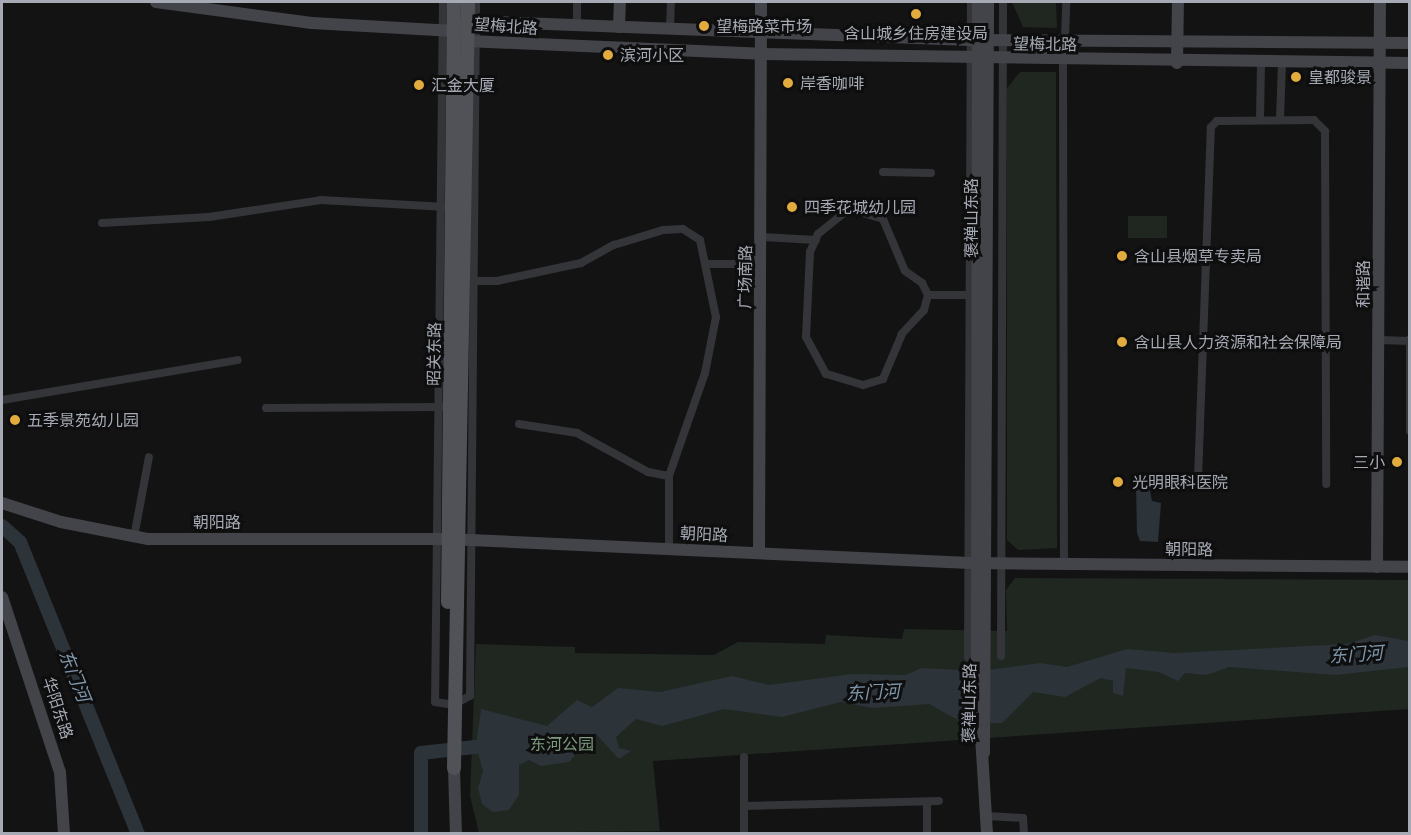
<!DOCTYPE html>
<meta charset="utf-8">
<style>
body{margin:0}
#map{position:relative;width:1411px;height:835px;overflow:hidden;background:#131314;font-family:Mulish,"Noto Sans SC",sans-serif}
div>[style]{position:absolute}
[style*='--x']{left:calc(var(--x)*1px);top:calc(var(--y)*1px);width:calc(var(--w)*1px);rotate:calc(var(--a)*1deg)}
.green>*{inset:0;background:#1f2720;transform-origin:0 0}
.water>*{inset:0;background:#2c3339}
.river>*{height:14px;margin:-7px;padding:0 7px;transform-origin:7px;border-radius:7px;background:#2c3339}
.street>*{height:8px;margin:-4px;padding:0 4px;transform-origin:4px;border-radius:4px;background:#343539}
.secondary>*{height:12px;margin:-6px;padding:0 6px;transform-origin:6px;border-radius:6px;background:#424449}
.primary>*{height:14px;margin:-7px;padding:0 7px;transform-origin:7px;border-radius:7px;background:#505258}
.dots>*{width:16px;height:16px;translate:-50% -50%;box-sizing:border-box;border:3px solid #0e0e0f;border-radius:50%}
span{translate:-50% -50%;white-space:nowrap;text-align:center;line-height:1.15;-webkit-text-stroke:6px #0e0e0f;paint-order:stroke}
.street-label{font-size:16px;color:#a5aab4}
.poi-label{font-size:16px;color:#a5aab4}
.left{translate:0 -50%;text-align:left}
.right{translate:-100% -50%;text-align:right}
.park-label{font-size:16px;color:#7e9d80}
.water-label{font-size:18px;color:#7f97ac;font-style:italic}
.frame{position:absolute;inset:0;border:3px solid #a5aab4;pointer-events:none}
</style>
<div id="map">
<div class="green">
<i style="clip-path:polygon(1012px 2px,1056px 2px,1057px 28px,1023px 27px)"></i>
<i style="clip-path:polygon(1020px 72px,1056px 72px,1057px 548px,1018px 550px,1007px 540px,1007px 88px)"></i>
<i style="left:1128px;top:216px;width:39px;height:22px"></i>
<i style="clip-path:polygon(1015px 578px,1409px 580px,1409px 709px,653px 761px,660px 831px,479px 833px,470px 796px,476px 644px,575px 647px,575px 653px,714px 655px,738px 642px,825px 644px,826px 635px,902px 639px,904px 629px,1007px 631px,1006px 590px)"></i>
</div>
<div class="water">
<i style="clip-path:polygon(1148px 481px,1152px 501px,1161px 503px,1158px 542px,1140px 541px,1137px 533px,1136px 486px)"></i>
<i style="clip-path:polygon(1375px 635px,1409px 641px,1409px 667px,1335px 675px,1229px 667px,1207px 675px,1185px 673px,1178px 681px,1159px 672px,1126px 668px,1123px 696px,1113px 693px,1113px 681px,1101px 678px,1065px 697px,1033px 692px,1002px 723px,965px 724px,929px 704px,873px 708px,841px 702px,782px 717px,724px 709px,662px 726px,636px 719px,616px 737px,619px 748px,631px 751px,619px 759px,595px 733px,569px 762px,541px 766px,529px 760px,519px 765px,519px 795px,509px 810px,493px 812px,482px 804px,478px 788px,483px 771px,476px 746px,481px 709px,547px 726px,577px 700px,592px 707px,618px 688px,660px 692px,732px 676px,769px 685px,852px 674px,905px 675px,922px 668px,980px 671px,1040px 663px,1067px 667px,1127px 649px,1175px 653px,1347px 644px)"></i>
</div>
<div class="river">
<i style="--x:2;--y:526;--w:24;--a:42"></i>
<i style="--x:20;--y:542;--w:315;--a:68"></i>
<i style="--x:421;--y:834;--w:81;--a:-90"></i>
<i style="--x:421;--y:753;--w:71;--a:-6.4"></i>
</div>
<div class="street">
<i style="--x:443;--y:2;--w:700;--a:90.65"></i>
<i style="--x:435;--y:702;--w:18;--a:9"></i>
<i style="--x:453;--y:705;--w:19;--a:-28"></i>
<i style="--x:470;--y:696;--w:694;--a:-89.5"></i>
<i style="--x:577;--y:25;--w:23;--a:-90"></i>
<i style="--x:670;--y:28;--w:26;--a:-88"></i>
<i style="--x:1065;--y:39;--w:37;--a:-88"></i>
<i style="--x:1063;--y:61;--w:503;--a:89.89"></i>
<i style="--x:1260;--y:120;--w:57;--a:-89"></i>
<i style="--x:1280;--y:120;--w:57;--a:-88"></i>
<i style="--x:883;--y:172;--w:48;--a:1.2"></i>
<i style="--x:849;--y:209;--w:35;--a:16"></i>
<i style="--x:883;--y:219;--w:56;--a:67.1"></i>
<i style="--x:905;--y:271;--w:21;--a:35"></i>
<i style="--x:922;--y:283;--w:13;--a:63"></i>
<i style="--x:928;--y:295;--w:16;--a:105"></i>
<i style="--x:924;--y:310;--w:33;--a:133"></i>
<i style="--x:902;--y:334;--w:49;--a:112.9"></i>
<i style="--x:883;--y:379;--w:21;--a:163"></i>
<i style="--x:863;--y:385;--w:39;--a:-163"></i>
<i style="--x:826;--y:374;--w:42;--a:-118.4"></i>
<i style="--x:806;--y:337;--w:85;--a:-87.3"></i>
<i style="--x:810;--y:252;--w:20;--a:-66"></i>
<i style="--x:818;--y:234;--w:40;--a:-39"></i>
<i style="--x:102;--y:223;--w:107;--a:-3.2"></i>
<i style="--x:209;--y:217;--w:113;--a:-8.6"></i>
<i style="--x:321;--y:200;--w:125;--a:3.2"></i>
<i style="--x:762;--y:237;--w:54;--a:3.2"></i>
<i style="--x:709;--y:264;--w:52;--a:0"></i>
<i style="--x:468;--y:281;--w:29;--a:0"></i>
<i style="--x:497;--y:281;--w:86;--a:-12.1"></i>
<i style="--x:581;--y:263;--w:38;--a:-29"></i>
<i style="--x:614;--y:245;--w:51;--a:-17"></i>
<i style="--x:663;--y:230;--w:20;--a:-3"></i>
<i style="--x:683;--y:229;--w:20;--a:33"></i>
<i style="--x:700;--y:240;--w:79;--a:78.3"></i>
<i style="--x:716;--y:317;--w:57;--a:101.1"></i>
<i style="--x:705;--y:373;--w:109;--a:109.3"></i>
<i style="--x:669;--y:476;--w:73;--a:90"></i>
<i style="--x:928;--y:295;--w:44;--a:0"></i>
<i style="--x:1410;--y:339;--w:92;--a:90"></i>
<i style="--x:1379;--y:340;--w:30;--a:2"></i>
<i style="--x:2;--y:400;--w:239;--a:-9.6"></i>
<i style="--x:266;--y:408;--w:177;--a:-0.3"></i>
<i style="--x:519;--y:424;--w:59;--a:8.8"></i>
<i style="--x:577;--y:433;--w:81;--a:28.8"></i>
<i style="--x:648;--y:472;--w:21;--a:11"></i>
<i style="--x:1198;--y:479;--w:352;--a:-87.9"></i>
<i style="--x:1211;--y:127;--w:8;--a:-45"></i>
<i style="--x:1217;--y:121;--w:97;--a:-0.6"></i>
<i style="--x:1314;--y:120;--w:16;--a:45"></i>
<i style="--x:1325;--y:131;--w:353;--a:89.8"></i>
<i style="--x:134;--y:537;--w:81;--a:-79.4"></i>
<i style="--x:1001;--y:656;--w:654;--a:-89.82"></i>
<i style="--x:968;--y:657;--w:655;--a:-89.74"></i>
<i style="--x:744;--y:757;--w:77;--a:90"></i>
<i style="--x:744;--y:806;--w:195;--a:-1.5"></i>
<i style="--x:986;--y:816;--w:37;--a:3"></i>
<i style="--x:1023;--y:818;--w:16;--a:86"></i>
<i style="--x:927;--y:834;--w:32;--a:-90"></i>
</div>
<div class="secondary">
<i style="--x:156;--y:2;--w:157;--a:7.7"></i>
<i style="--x:312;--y:23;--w:142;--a:3.2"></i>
<i style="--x:978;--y:2;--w:668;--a:90.09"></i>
<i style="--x:977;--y:670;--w:164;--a:86.5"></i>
<i style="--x:462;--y:25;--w:7;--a:-34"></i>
<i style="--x:468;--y:21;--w:502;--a:2.17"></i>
<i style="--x:970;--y:40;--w:440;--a:0.4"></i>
<i style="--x:619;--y:27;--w:25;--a:-88"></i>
<i style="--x:460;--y:36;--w:9;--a:36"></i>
<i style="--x:467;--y:41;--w:294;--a:2.5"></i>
<i style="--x:761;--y:54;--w:649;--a:0.79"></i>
<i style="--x:1177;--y:63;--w:61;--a:-89.1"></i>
<i style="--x:2;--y:503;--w:62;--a:17.9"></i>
<i style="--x:61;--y:522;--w:89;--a:11.1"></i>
<i style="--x:148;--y:539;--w:300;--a:0"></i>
<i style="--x:448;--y:539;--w:522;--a:2.64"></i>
<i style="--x:969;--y:563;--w:441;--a:0.5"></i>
<i style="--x:759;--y:553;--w:551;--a:-89.79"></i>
<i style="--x:1377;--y:567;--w:565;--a:-89.7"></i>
<i style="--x:2;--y:597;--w:184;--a:71.7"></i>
<i style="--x:60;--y:772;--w:62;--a:86.3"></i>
<i style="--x:984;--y:753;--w:751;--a:-89.69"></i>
<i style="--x:454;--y:768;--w:66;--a:88.3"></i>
</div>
<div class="primary">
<i style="--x:448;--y:602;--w:600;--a:-89.43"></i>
<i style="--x:454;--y:768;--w:766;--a:-88.95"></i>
</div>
<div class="dots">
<i style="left:916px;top:14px;background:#e2ab3d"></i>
<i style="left:704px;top:26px;background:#e2ab3d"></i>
<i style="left:608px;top:55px;background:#e2ab3d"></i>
<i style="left:1296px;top:77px;background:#e2ab3d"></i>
<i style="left:788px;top:83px;background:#e2ab3d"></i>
<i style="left:419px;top:85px;background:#e2ab3d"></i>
<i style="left:792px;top:207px;background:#e2ab3d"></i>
<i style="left:1122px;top:256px;background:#e2ab3d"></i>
<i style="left:1122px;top:342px;background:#e2ab3d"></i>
<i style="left:15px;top:420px;background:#e2ab3d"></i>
<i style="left:1397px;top:462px;background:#e2ab3d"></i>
<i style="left:1118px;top:482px;background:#e2ab3d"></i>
</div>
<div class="street-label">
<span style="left:506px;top:26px;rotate:4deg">望梅北路</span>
<span style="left:1045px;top:44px;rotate:1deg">望梅北路</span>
<span style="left:971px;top:218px;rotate:-90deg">褒禅山东路</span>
<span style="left:745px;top:277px;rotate:-89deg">广场南路</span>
<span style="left:1363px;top:284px;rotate:-90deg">和谐路</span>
<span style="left:434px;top:354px;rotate:-89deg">昭关东路</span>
<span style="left:217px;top:522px">朝阳路</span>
<span style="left:704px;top:534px;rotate:3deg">朝阳路</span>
<span style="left:1189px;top:549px;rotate:1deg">朝阳路</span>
<span style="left:969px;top:703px;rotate:-89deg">褒禅山东路</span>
<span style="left:58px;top:708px;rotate:72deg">华阳东路</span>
</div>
<div class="poi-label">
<span class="left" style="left:716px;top:26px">望梅路菜市场</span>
<span style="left:916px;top:33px">含山城乡住房建设局</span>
<span class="left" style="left:620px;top:55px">滨河小区</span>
<span class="left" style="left:1308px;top:77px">皇都骏景</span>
<span class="left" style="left:800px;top:83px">岸香咖啡</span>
<span class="left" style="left:431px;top:85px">汇金大厦</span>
<span class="left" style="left:804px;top:207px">四季花城幼儿园</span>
<span class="left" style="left:1134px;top:256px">含山县烟草专卖局</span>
<span class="left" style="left:1134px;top:342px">含山县人力资源和社会保障局</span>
<span class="left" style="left:27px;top:420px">五季景苑幼儿园</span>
<span class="right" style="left:1385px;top:462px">三小</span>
<span class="left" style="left:1132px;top:482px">光明眼科医院</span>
</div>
<div class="park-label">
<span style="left:562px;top:744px">东河公园</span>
</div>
<div class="water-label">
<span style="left:1356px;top:655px;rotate:-4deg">东门河</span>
<span style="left:74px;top:676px;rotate:68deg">东门河</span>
<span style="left:873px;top:693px;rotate:-3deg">东门河</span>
</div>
<div class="frame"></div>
</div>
